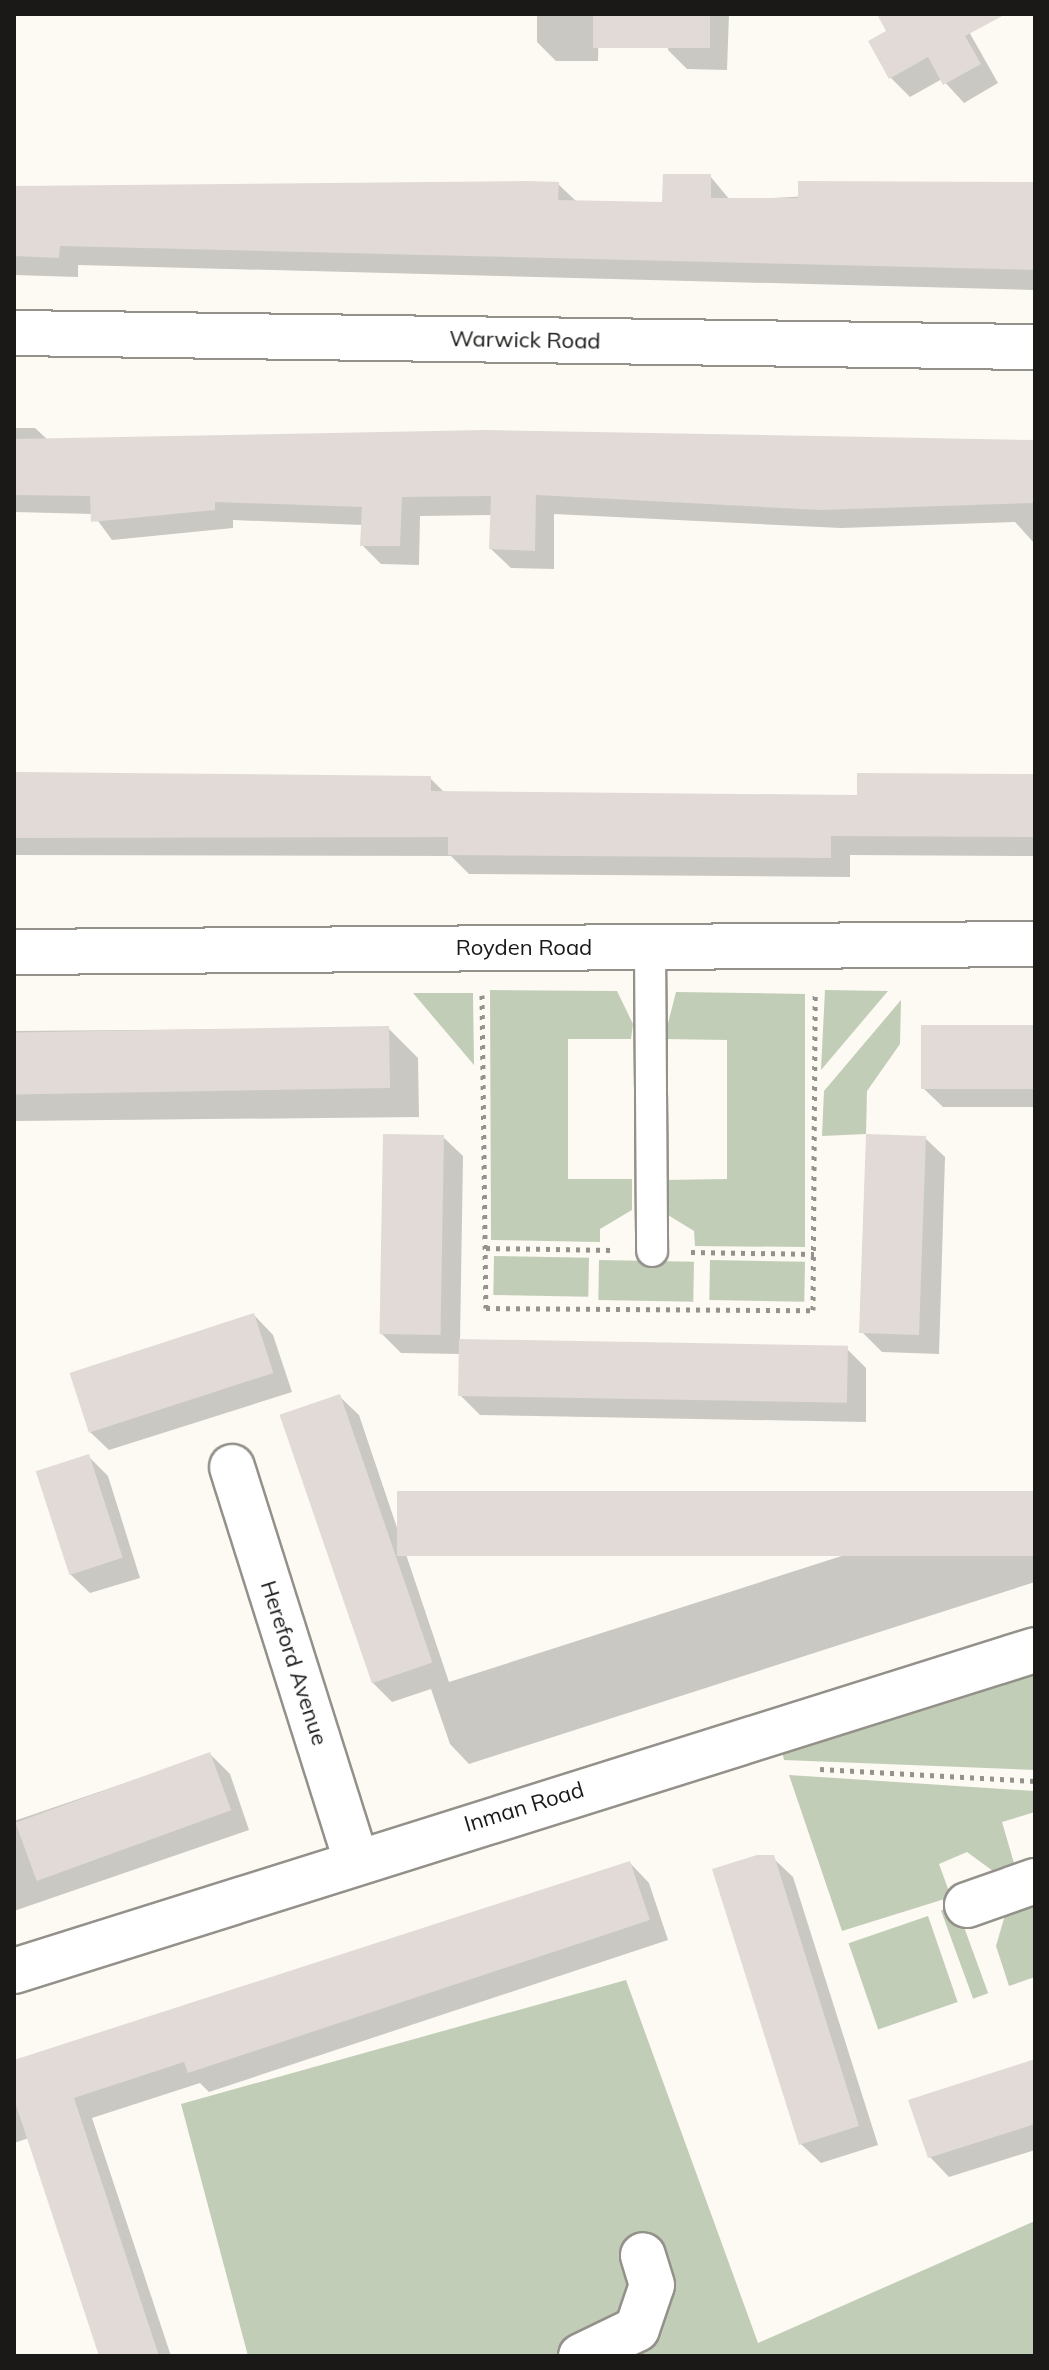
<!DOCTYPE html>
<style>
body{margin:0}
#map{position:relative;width:1049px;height:2370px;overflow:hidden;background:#fcfaf3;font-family:Mulish,sans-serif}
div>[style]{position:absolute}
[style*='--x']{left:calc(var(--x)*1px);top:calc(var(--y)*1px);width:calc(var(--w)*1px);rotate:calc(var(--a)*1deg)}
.green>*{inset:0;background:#c2cdb7;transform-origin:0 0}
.shadow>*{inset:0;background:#0003}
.building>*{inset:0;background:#e1dad6;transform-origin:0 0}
.path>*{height:5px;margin-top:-2.5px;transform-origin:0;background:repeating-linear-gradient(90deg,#94928d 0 4px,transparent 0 10px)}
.roads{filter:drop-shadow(2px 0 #94918b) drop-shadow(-2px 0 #94918b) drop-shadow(0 2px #94918b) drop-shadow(0 -2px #94918b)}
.service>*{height:30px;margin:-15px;padding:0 15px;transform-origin:15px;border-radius:15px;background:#fff}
.minor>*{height:44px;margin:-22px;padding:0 22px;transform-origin:22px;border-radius:22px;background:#fff}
span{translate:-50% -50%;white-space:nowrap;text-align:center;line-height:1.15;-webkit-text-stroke:8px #fff;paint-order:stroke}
.street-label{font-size:22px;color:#1a1917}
.frame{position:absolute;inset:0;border:16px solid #1a1917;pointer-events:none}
</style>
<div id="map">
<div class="green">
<i style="clip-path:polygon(490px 990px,617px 991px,633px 1024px,631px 1039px,568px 1039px,568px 1179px,632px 1179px,632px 1210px,600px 1229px,600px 1242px,491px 1240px)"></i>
<i style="clip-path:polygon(825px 990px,888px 991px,821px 1070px)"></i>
<i style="clip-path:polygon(676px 992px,805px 994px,805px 1247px,695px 1246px,694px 1231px,668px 1215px,665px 1180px,727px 1179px,727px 1040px,664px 1039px)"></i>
<i style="clip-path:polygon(473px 993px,474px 1065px,413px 993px)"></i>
<i style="clip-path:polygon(901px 1000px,900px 1044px,867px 1091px,866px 1134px,822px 1136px,824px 1091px)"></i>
<i style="left:494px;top:1256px;width:95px;height:39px;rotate:1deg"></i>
<i style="left:599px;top:1260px;width:95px;height:40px;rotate:1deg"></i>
<i style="left:710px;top:1260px;width:95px;height:40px;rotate:1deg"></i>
<i style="clip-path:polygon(1035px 1673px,1035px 1770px,784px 1760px,781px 1747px)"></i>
<i style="clip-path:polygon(789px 1775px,1035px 1791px,1035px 1812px,1002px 1822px,1016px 1870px,997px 1874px,967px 1852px,939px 1864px,951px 1897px,842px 1931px)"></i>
<i style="clip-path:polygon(1035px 1896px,1035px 1977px,1009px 1986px,996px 1946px,1005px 1915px)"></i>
<i style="left:956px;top:1905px;width:94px;height:16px;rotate:70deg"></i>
<i style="left:928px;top:1916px;width:91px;height:84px;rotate:71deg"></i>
<i style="clip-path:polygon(626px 1980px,758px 2343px,1035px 2221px,1035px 2356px,248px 2356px,181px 2104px)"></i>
</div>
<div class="shadow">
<i style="clip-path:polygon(537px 14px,599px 14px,598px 61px,556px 61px,537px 42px)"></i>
<i style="clip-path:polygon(669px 14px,729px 14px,727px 70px,687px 69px,668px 50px)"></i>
<i style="clip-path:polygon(915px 14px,959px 14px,998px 83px,964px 103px,942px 79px,910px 97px,891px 78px)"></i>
<i style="clip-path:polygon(710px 176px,730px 200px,1035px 185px,1035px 290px,78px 265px,78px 277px,14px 275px,14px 190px,558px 184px,577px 202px,664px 204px)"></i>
<i style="clip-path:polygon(14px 428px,35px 428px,48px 440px,486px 432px,1035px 442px,1035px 544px,1015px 522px,841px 528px,554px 514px,554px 569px,511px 568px,491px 549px,492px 515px,420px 516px,419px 565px,381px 564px,362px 545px,363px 525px,233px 520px,233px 528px,112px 540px,93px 514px,14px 512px)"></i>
<i style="clip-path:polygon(14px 773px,430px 778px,445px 793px,859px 797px,1035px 776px,1035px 856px,850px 855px,850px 877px,469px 874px,451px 856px,14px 855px)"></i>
<i style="clip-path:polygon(1035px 1027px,1035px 1107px,943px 1107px,923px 1088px)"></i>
<i style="clip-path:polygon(388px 1028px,418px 1058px,419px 1117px,14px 1121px,14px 1031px)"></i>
<i style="clip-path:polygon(443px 1137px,463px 1156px,460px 1341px,847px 1349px,866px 1368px,866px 1422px,480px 1415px,460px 1395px,461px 1354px,401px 1353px,381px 1333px)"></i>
<i style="clip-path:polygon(925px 1138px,945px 1157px,939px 1354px,882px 1352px,862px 1332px)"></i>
<i style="clip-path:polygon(254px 1315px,273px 1335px,292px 1392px,109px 1450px,89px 1431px)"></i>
<i style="clip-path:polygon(339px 1396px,359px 1415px,449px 1682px,1035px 1494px,1035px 1582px,469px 1764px,450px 1744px,431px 1689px,392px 1702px,372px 1682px)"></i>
<i style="clip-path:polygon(88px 1456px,108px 1476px,140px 1578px,90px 1593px,70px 1574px)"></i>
<i style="clip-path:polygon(210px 1754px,230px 1774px,249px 1830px,14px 1911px,14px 1821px)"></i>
<i style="clip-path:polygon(773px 1858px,793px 1877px,878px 2145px,821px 2163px,801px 2144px)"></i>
<i style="clip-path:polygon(630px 1863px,649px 1883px,668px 1940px,209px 2092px,200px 2083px,92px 2118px,171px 2356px,101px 2356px,29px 2138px,14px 2143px,14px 2063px)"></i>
<i style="clip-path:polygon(1035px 2061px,1035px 2150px,949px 2177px,930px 2157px)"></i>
</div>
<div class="building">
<i style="left:593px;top:14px;width:117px;height:34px"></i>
<i style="clip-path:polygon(877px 14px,1006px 14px,965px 36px,981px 64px,943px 85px,928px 57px,889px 79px,868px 41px,886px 31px)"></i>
<i style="clip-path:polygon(663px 174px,711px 174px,711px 198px,798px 198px,798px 181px,1035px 182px,1035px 270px,60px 246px,59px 258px,14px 256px,14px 186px,528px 181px,559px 182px,558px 200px,662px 202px)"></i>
<i style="clip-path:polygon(486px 430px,1035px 440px,1035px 503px,821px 510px,536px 495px,535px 551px,489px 549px,491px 496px,402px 497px,400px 546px,360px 546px,362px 507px,215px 502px,215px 510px,91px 522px,90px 496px,14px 495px,14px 439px)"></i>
<i style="clip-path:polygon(14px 772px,431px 776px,431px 791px,857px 795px,857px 773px,1035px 774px,1035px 837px,831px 836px,831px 858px,448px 855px,448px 837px,14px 838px)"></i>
<i style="left:921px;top:1025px;width:114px;height:64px"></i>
<i style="left:389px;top:1026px;width:62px;height:375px;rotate:89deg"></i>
<i style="left:383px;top:1134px;width:61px;height:200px;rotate:1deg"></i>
<i style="left:866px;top:1134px;width:60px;height:199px;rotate:2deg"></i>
<i style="left:254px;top:1313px;width:63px;height:194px;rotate:72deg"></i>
<i style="left:459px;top:1339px;width:389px;height:57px;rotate:1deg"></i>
<i style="left:340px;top:1394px;width:284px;height:64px;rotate:71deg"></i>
<i style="left:89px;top:1454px;width:109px;height:56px;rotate:72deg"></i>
<i style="left:1035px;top:1491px;width:65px;height:638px;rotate:90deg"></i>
<i style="left:210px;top:1752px;width:62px;height:207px;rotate:70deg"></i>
<i style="clip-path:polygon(757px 1855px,774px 1855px,859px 2126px,799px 2145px,712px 1869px)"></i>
<i style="clip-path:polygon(630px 1861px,650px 1920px,188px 2073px,184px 2062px,74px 2098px,159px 2356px,99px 2356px,14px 2099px,14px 2060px)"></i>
<i style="clip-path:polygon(1035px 2059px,1035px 2124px,928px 2158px,908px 2100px)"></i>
</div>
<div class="path">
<i style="--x:482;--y:995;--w:313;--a:89.3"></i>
<i style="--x:486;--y:1308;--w:327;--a:0.4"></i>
<i style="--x:813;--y:1310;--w:315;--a:-89.6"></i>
<i style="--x:486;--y:1248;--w:127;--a:0.9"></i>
<i style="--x:691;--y:1252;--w:123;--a:0.9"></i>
<i style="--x:820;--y:1769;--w:215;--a:3.2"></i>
</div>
<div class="roads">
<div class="service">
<i style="--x:650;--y:947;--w:304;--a:89.6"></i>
</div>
<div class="minor">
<i style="--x:14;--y:333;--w:1021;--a:0.79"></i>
<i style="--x:14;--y:952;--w:1021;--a:-0.45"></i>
<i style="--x:232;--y:1467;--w:412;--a:72.5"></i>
<i style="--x:967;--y:1905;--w:72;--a:-19.4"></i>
<i style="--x:14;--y:1971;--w:1070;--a:-17.45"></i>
<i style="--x:581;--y:2356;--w:62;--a:-25.7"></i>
<i style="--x:637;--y:2329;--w:46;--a:-71.2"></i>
<i style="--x:652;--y:2285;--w:31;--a:-107"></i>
</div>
</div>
<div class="street-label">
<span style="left:525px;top:340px;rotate:1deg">Warwick Road</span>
<span style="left:524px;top:948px">Royden Road</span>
<span style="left:294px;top:1663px;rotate:72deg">Hereford Avenue</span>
<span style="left:524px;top:1807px;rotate:-17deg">Inman Road</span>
</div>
<div class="frame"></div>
</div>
